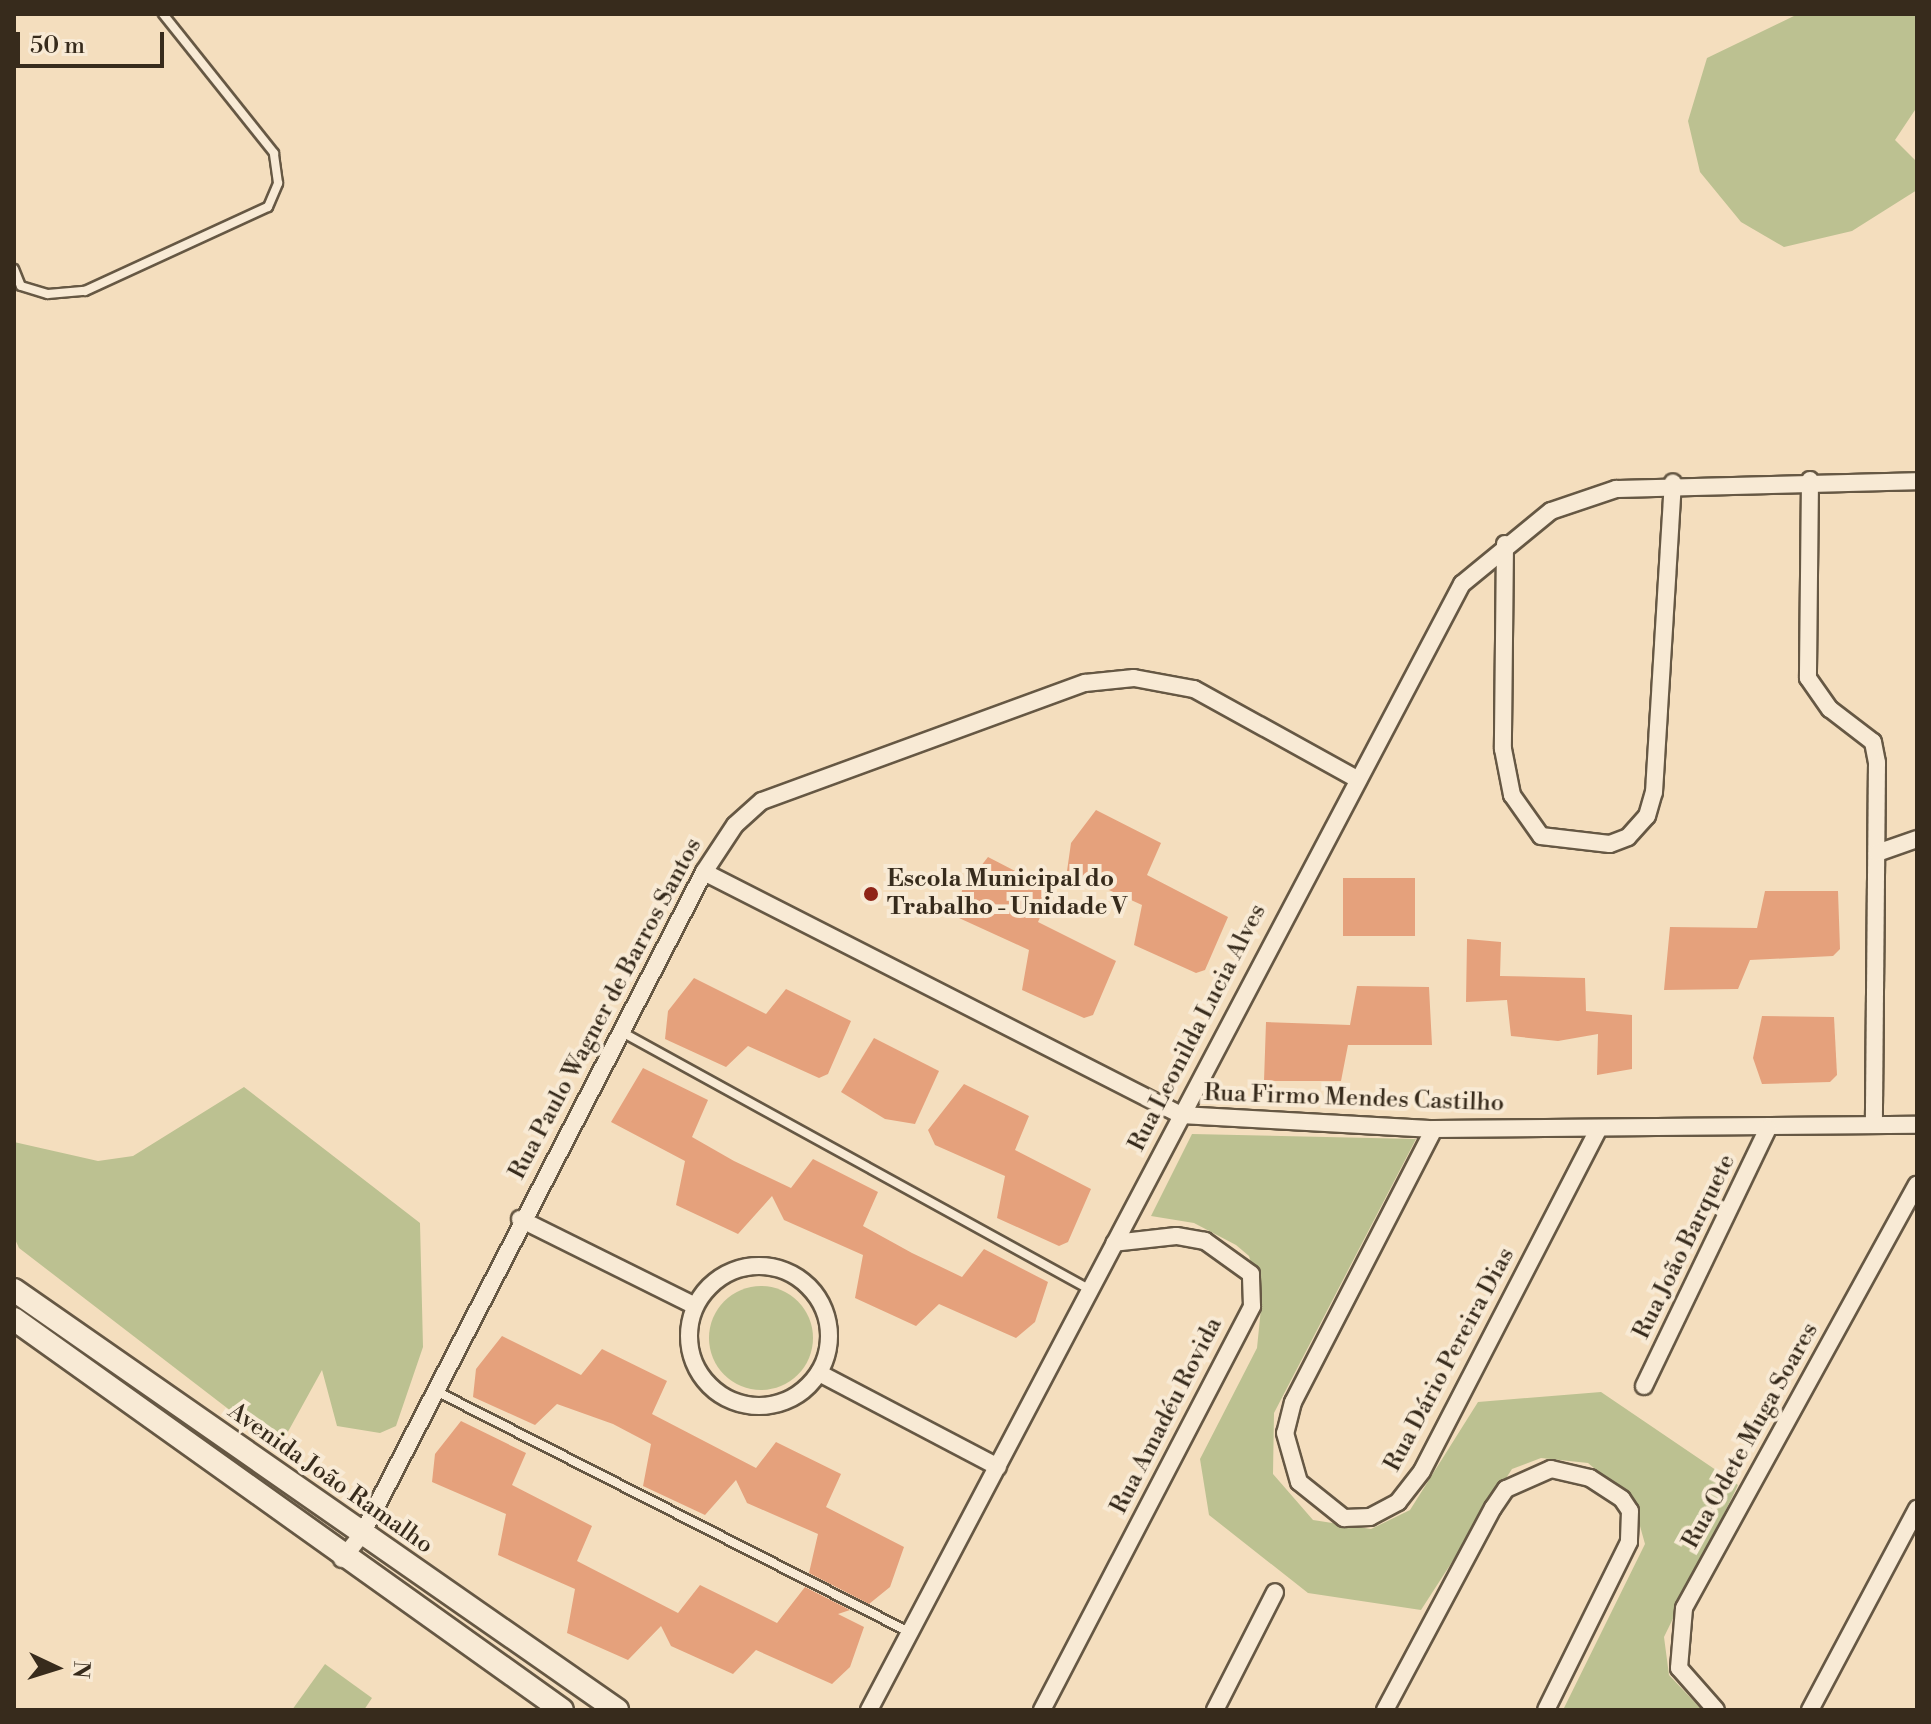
<!DOCTYPE html>
<meta charset="utf-8">
<style>
body{margin:0}
#map{position:relative;width:1931px;height:1724px;overflow:hidden;background:#f4debe;font-family:"Libre Bodoni",serif}
div>[style]{position:absolute}
[style*='--x']{left:calc(var(--x)*1px);top:calc(var(--y)*1px);width:calc(var(--w)*1px);rotate:calc(var(--a)*1deg)}
.green>*{inset:0;background:#bcc191}
.round{border-radius:50%}
.building>*{inset:0;background:#e5a17c;transform-origin:0 0}
.roads{filter:drop-shadow(2px 0 #665844) drop-shadow(-2px 0 #665844) drop-shadow(0 2px #665844) drop-shadow(0 -2px #665844)}
.service>*{height:8px;margin:-4px;padding:0 4px;transform-origin:4px;border-radius:4px;background:#f8ead5}
.minor>*{height:16px;margin:-8px;padding:0 8px;transform-origin:8px;border-radius:8px;background:#f8ead5}
.minor>.ring{margin:-8px;padding:0;box-sizing:content-box;background:none;border:16px solid #f8ead5;border-radius:50%}
.tertiary>*{height:22px;margin:-11px;padding:0 11px;transform-origin:11px;border-radius:11px;background:#f8ead5}
.dots>*{width:22px;height:22px;translate:-50% -50%;box-sizing:border-box;border:4px solid #f8ead5;border-radius:50%}
span{translate:-50% -50%;white-space:nowrap;text-align:center;line-height:1.15;-webkit-text-stroke:8px #f8ead5;paint-order:stroke}
.poi-label{font-size:24px;color:#372b1c;font-weight:700}
.left{translate:0 -50%;text-align:left}
.street-label{font-size:24px;color:#372b1c}
.frame{position:absolute;inset:0;border:16px solid #372b1c;pointer-events:none}
.north{position:absolute;left:16px;top:1628px;width:80px;height:80px;-webkit-text-stroke:6px #f8ead5;paint-order:stroke;rotate:94deg;font-size:22px;font-weight:700;line-height:32px;text-align:center;color:#372b1c}
.north::after{content:'';display:block;margin:auto;width:28px;height:36px;background:#372b1c;clip-path:polygon(50% 0,100% 100%,50% 72%,0 100%)}
.scale{position:absolute;left:16px;top:32px;width:148px;height:36px;box-sizing:border-box;border:4px solid #372b1c;border-top:0;padding-left:10px;font-size:24px;line-height:28px;white-space:nowrap;color:#372b1c;-webkit-text-stroke:6px #f8ead5;paint-order:stroke}
</style>
<div id="map">
<div class="green">
<i style="clip-path:polygon(1798px 14px,1917px 14px,1917px 107px,1895px 140px,1917px 162px,1917px 190px,1852px 231px,1784px 247px,1741px 222px,1700px 172px,1688px 121px,1707px 58px)"></i>
<i style="clip-path:polygon(244px 1087px,420px 1223px,423px 1347px,396px 1426px,380px 1433px,337px 1426px,322px 1370px,279px 1448px,19px 1248px,14px 1237px,14px 1142px,98px 1161px,133px 1156px)"></i>
<i style="clip-path:polygon(1192px 1134px,1416px 1139px,1274px 1413px,1273px 1474px,1313px 1520px,1371px 1529px,1410px 1510px,1478px 1402px,1601px 1392px,1738px 1485px,1664px 1637px,1669px 1675px,1702px 1710px,1563px 1710px,1645px 1544px,1633px 1501px,1588px 1463px,1541px 1458px,1512px 1469px,1421px 1610px,1308px 1593px,1209px 1515px,1200px 1459px,1257px 1348px,1262px 1298px,1249px 1256px,1236px 1245px,1194px 1223px,1151px 1216px)"></i>
<i class="round" style="left:709px;top:1286px;width:104px;height:104px"></i>
<i style="clip-path:polygon(325px 1664px,372px 1698px,364px 1710px,292px 1710px)"></i>
</div>
<div class="building">
<i style="clip-path:polygon(1096px 810px,1161px 843px,1147px 875px,1228px 917px,1205px 970px,1196px 973px,1134px 945px,1142px 905px,1067px 871px,1071px 843px)"></i>
<i style="clip-path:polygon(988px 857px,1052px 890px,1038px 922px,1116px 961px,1093px 1015px,1084px 1018px,1022px 990px,1029px 950px,959px 918px,962px 890px)"></i>
<i style="left:1343px;top:878px;width:72px;height:58px"></i>
<i style="clip-path:polygon(1765px 891px,1838px 891px,1840px 949px,1833px 956px,1750px 960px,1738px 989px,1664px 990px,1670px 927px,1757px 928px)"></i>
<i style="clip-path:polygon(1467px 939px,1501px 942px,1500px 976px,1585px 978px,1586px 1011px,1632px 1015px,1632px 1069px,1597px 1075px,1598px 1034px,1558px 1041px,1511px 1036px,1507px 1000px,1466px 1002px)"></i>
<i style="clip-path:polygon(694px 978px,766px 1014px,786px 989px,851px 1021px,828px 1074px,819px 1078px,748px 1046px,726px 1067px,665px 1039px,668px 1011px)"></i>
<i style="clip-path:polygon(1357px 986px,1429px 987px,1432px 1045px,1348px 1045px,1341px 1081px,1264px 1081px,1266px 1022px,1350px 1025px)"></i>
<i style="clip-path:polygon(1762px 1016px,1834px 1017px,1837px 1075px,1830px 1082px,1762px 1084px,1753px 1058px)"></i>
<i style="clip-path:polygon(874px 1038px,939px 1071px,915px 1124px,885px 1119px,841px 1092px)"></i>
<i style="clip-path:polygon(643px 1068px,708px 1100px,692px 1137px,734px 1161px,791px 1188px,813px 1159px,878px 1192px,863px 1226px,912px 1253px,962px 1277px,984px 1249px,1048px 1282px,1035px 1322px,1016px 1338px,939px 1304px,916px 1326px,855px 1298px,863px 1255px,784px 1220px,772px 1196px,738px 1234px,676px 1205px,685px 1161px,611px 1122px)"></i>
<i style="clip-path:polygon(964px 1084px,1029px 1116px,1015px 1150px,1091px 1189px,1068px 1242px,1059px 1246px,997px 1218px,1005px 1176px,935px 1145px,928px 1130px)"></i>
<i style="clip-path:polygon(502px 1336px,581px 1375px,602px 1349px,667px 1381px,652px 1414px,756px 1468px,776px 1442px,841px 1474px,826px 1507px,904px 1547px,890px 1587px,869px 1604px,809px 1573px,818px 1534px,747px 1503px,736px 1480px,705px 1515px,643px 1486px,651px 1444px,613px 1424px,557px 1404px,535px 1425px,473px 1397px,476px 1369px)"></i>
<i style="clip-path:polygon(461px 1421px,526px 1453px,512px 1485px,592px 1526px,577px 1561px,678px 1613px,700px 1585px,777px 1623px,805px 1587px,850px 1610px,838px 1614px,864px 1627px,850px 1667px,832px 1684px,756px 1650px,733px 1674px,671px 1646px,661px 1626px,628px 1660px,567px 1633px,575px 1589px,498px 1555px,506px 1514px,432px 1482px,435px 1454px)"></i>
</div>
<div class="roads">
<div class="service">
<i style="--x:14;--y:269;--w:18;--a:68"></i>
<i style="--x:21;--y:286;--w:28;--a:17"></i>
<i style="--x:48;--y:294;--w:37;--a:-5"></i>
<i style="--x:85;--y:291;--w:201;--a:-24.7"></i>
<i style="--x:268;--y:207;--w:26;--a:-67"></i>
<i style="--x:278;--y:183;--w:30;--a:-98"></i>
<i style="--x:274;--y:153;--w:178;--a:-128.6"></i>
<i style="--x:620;--y:1031;--w:535;--a:28.82"></i>
<i style="--x:436;--y:1391;--w:533;--a:27"></i>
</div>
<div class="minor">
<i style="--x:1810;--y:480;--w:198;--a:90.6"></i>
<i style="--x:1808;--y:678;--w:38;--a:55"></i>
<i style="--x:1830;--y:709;--w:54;--a:37.5"></i>
<i style="--x:1873;--y:742;--w:21;--a:79"></i>
<i style="--x:1877;--y:763;--w:362;--a:90.5"></i>
<i style="--x:1505;--y:544;--w:205;--a:90.6"></i>
<i style="--x:1503;--y:749;--w:47;--a:78.9"></i>
<i style="--x:1512;--y:795;--w:50;--a:54.7"></i>
<i style="--x:1541;--y:836;--w:69;--a:6.6"></i>
<i style="--x:1610;--y:844;--w:19;--a:-21"></i>
<i style="--x:1628;--y:837;--w:28;--a:-48"></i>
<i style="--x:1647;--y:816;--w:25;--a:-74"></i>
<i style="--x:1654;--y:792;--w:310;--a:-86.5"></i>
<i style="--x:1877;--y:853;--w:42;--a:-19.3"></i>
<i style="--x:704;--y:872;--w:535;--a:27"></i>
<i style="--x:1181;--y:1115;--w:253;--a:3.2"></i>
<i style="--x:1434;--y:1129;--w:483;--a:-0.5"></i>
<i style="--x:1434;--y:1129;--w:307;--a:117.3"></i>
<i style="--x:1293;--y:1402;--w:32;--a:104"></i>
<i style="--x:1285;--y:1433;--w:51;--a:74.1"></i>
<i style="--x:1299;--y:1482;--w:58;--a:38.7"></i>
<i style="--x:1344;--y:1518;--w:26;--a:-2"></i>
<i style="--x:1370;--y:1517;--w:32;--a:-28"></i>
<i style="--x:1398;--y:1502;--w:39;--a:-52"></i>
<i style="--x:1422;--y:1471;--w:384;--a:-62.7"></i>
<i style="--x:520;--y:1219;--w:195;--a:26.4"></i>
<i class="ring" style="left:689px;top:1266px;width:124px;height:124px"></i>
<i style="--x:819;--y:1373;--w:202;--a:27.7"></i>
<i style="--x:1644;--y:1386;--w:286;--a:-64.3"></i>
<i style="--x:342;--y:1559;--w:32;--a:-51"></i>
<i style="--x:362;--y:1534;--w:745;--a:-62.68"></i>
<i style="--x:704;--y:872;--w:56;--a:-56.6"></i>
<i style="--x:735;--y:825;--w:36;--a:-42"></i>
<i style="--x:762;--y:801;--w:344;--a:-20.1"></i>
<i style="--x:1085;--y:683;--w:49;--a:-5.8"></i>
<i style="--x:1134;--y:678;--w:61;--a:10.4"></i>
<i style="--x:1194;--y:689;--w:184;--a:28.9"></i>
<i style="--x:869;--y:1710;--w:1273;--a:-62.23"></i>
<i style="--x:1462;--y:584;--w:115;--a:-39.4"></i>
<i style="--x:1551;--y:511;--w:69;--a:-18.7"></i>
<i style="--x:1616;--y:489;--w:301;--a:-1.5"></i>
<i style="--x:1042;--y:1710;--w:455;--a:-62.5"></i>
<i style="--x:1252;--y:1306;--w:32;--a:-92"></i>
<i style="--x:1251;--y:1274;--w:57;--a:-144.3"></i>
<i style="--x:1205;--y:1241;--w:29;--a:-170"></i>
<i style="--x:1176;--y:1236;--w:62;--a:173.6"></i>
<i style="--x:1215;--y:1710;--w:132;--a:-63"></i>
<i style="--x:1385;--y:1710;--w:229;--a:-61.9"></i>
<i style="--x:1493;--y:1508;--w:23;--a:-56"></i>
<i style="--x:1506;--y:1489;--w:49;--a:-24"></i>
<i style="--x:1551;--y:1469;--w:40;--a:13"></i>
<i style="--x:1590;--y:1478;--w:38;--a:33"></i>
<i style="--x:1622;--y:1499;--w:14;--a:56"></i>
<i style="--x:1630;--y:1511;--w:31;--a:92"></i>
<i style="--x:1629;--y:1542;--w:187;--a:116.3"></i>
<i style="--x:1716;--y:1710;--w:56;--a:-131.4"></i>
<i style="--x:1679;--y:1668;--w:60;--a:-85.2"></i>
<i style="--x:1684;--y:1608;--w:483;--a:-61.2"></i>
<i style="--x:1810;--y:1710;--w:228;--a:-62"></i>
</div>
<div class="tertiary">
<i style="--x:14;--y:1290;--w:735;--a:34.86"></i>
<i style="--x:14;--y:1319;--w:673;--a:35.51"></i>
</div>
</div>
<div class="dots">
<i style="left:871px;top:894px;background:#8f2418"></i>
</div>
<div class="poi-label">
<span class="left" style="left:887px;top:894px">Escola Municipal do<br>Trabalho - Unidade V</span>
</div>
<div class="street-label">
<span style="left:606px;top:1009px;rotate:-62deg">Rua Paulo Wagner de Barros Santos</span>
<span style="left:1198px;top:1028px;rotate:-63deg">Rua Leonilda Lucia Alves</span>
<span style="left:1354px;top:1099px;rotate:2deg">Rua Firmo Mendes Castilho</span>
<span style="left:1685px;top:1247px;rotate:-64deg">Rua João Barquete</span>
<span style="left:1450px;top:1360px;rotate:-62deg">Rua Dário Pereira Dias</span>
<span style="left:1167px;top:1416px;rotate:-63deg">Rua Amadéu Rovida</span>
<span style="left:1751px;top:1436px;rotate:-61deg">Rua Odete Muga Soares</span>
<span style="left:330px;top:1479px;rotate:35deg">Avenida João Ramalho</span>
</div>
<div class="frame"></div>
<div class="north">N</div>
<div class="scale">50 m</div>
</div>
